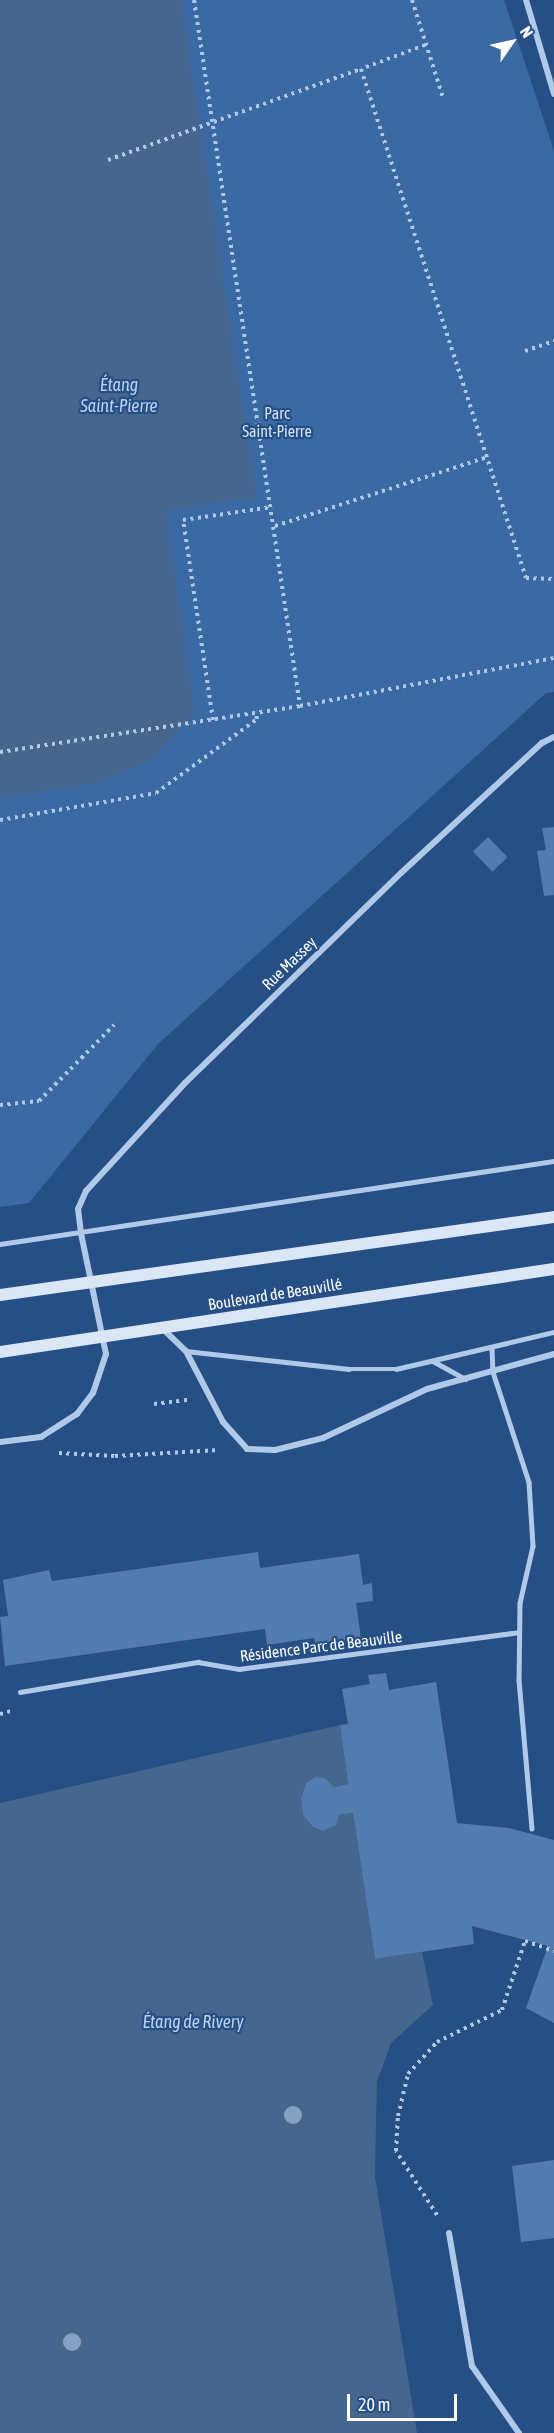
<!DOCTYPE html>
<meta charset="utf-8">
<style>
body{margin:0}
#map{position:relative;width:554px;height:2433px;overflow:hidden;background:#264f86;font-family:"Asap Condensed",sans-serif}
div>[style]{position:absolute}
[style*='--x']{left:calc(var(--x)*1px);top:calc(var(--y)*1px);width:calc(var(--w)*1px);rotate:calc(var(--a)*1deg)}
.green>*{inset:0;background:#3a69a3}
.water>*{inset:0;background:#47668d}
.building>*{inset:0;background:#527bb0;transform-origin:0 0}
.path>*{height:4px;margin-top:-2px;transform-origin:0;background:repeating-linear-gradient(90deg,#b1c9e8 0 3px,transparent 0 7.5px)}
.lane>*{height:4.5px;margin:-2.25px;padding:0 2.25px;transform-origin:2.25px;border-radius:2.25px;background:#b1c9e8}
.street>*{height:6px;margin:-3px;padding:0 3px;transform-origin:3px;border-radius:3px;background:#b1c9e8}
.secondary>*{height:12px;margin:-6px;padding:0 6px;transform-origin:6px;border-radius:6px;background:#dbe7f7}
.trees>*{width:18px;height:18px;margin:-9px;border-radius:50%;background:#86a1c4}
span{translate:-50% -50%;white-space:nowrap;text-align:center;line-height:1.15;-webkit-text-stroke:4.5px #264f86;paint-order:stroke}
.park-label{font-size:16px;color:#d5e4f7}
.street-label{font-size:16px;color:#fff}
.water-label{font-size:18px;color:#bcd3f0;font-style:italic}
.north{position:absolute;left:482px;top:12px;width:60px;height:60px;-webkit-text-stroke:4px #264f86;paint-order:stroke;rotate:56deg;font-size:16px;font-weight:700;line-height:24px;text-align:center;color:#fff}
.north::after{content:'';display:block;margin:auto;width:21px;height:27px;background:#fff;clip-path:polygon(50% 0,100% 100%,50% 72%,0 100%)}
.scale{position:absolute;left:347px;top:2394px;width:110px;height:27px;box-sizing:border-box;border:3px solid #fff;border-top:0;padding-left:8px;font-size:18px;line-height:21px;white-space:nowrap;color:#fff;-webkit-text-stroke:4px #264f86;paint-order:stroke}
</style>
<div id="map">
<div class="green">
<i style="clip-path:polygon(0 0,504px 0,554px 151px,554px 692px,546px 693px,158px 1044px,29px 1203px,0 1207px)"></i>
</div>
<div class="water">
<i style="clip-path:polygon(0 0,180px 0,256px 497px,165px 510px,194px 713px,150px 760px,100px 782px,0 797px)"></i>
<i style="clip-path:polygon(340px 1725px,348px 1784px,334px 1787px,325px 1778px,315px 1777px,306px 1783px,301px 1798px,303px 1815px,313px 1827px,323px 1831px,335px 1825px,339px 1815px,353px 1813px,375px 1959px,422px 1952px,433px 2005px,391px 2043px,377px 2081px,376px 2120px,375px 2177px,417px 2433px,0 2433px,0 1803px)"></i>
</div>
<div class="building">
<i style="clip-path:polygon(554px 827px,554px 895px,544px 896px,537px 851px,546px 850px,542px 828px)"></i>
<i style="left:488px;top:837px;width:28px;height:21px;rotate:46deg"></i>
<i style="clip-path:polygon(258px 1552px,260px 1568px,359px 1554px,363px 1585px,372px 1583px,373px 1601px,356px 1603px,361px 1639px,316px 1646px,314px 1638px,267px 1645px,265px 1629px,5px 1666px,0 1617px,8px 1616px,3px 1580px,49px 1570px,52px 1581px)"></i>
<i style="clip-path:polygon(386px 1673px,389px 1690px,436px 1682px,457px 1823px,509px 1828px,554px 1840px,554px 2023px,526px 2008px,548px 1946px,472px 1926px,474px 1944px,375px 1959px,353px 1813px,339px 1815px,336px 1825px,323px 1831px,313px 1827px,303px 1815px,301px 1798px,306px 1783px,315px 1777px,325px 1778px,334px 1787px,348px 1784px,340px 1725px,348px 1724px,342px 1689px,370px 1684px,368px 1675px)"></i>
<i style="clip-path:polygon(554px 2160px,554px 2238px,521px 2242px,512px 2166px)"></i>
</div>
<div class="path">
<i style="--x:194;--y:0;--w:714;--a:81.46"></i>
<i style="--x:412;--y:0;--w:103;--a:72.4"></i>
<i style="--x:425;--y:45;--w:68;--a:159.4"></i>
<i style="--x:361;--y:69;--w:535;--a:72.04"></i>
<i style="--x:526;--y:578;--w:28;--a:2"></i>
<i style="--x:108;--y:160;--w:269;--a:-19.8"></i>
<i style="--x:525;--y:351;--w:31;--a:-19"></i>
<i style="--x:275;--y:526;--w:223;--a:-18"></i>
<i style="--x:213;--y:720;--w:202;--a:-98.5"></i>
<i style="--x:183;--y:520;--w:90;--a:-8.3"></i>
<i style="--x:0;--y:752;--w:304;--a:-8.7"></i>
<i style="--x:300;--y:706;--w:258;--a:-10.7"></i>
<i style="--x:0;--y:820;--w:158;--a:-9.8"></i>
<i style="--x:156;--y:793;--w:125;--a:-36.2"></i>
<i style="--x:257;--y:719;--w:6;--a:-99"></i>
<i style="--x:0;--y:1105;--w:39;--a:-6"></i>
<i style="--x:39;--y:1101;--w:107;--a:-45.4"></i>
<i style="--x:154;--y:1404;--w:35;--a:-7"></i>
<i style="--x:59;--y:1453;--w:56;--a:3.1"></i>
<i style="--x:115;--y:1456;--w:104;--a:-3.3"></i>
<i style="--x:0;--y:1714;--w:11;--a:-15"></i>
<i style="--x:437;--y:2215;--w:76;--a:-122.6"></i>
<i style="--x:396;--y:2151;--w:35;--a:-87"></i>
<i style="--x:398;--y:2116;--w:43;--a:-76.6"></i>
<i style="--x:408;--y:2074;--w:43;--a:-47.8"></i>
<i style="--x:437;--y:2042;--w:72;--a:-26.2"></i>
<i style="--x:502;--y:2010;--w:73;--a:-71.6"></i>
<i style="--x:525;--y:1941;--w:31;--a:19"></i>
</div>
<div class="lane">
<i style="--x:0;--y:1244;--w:560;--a:-8.52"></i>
<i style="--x:492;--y:1347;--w:25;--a:88"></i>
<i style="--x:493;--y:1372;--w:116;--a:71.9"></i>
<i style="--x:529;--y:1482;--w:64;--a:86.4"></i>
<i style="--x:533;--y:1546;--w:58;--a:102.8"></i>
<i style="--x:520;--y:1603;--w:77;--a:90.7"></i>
<i style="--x:519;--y:1680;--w:149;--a:85"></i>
<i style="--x:186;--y:1351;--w:164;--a:6.3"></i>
<i style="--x:349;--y:1369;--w:47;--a:0"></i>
<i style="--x:396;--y:1369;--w:162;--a:-13.2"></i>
<i style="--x:433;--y:1361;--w:37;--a:29"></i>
<i style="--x:20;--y:1692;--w:181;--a:-9.6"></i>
<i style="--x:198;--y:1662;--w:42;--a:9.7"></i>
<i style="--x:239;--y:1669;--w:282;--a:-7.5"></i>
</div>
<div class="street">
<i style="--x:526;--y:0;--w:98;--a:73.4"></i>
<i style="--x:163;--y:1329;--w:32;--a:44"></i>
<i style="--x:186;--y:1351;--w:80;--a:62.5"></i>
<i style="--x:223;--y:1422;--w:36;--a:48"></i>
<i style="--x:247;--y:1449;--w:28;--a:2"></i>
<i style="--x:275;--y:1450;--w:49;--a:-14"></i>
<i style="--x:323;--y:1438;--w:115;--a:-25.2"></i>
<i style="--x:427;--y:1389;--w:132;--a:-15.4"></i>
<i style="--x:0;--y:1442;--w:41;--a:-7"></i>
<i style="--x:41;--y:1437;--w:43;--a:-32.6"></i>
<i style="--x:77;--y:1414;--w:26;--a:-53"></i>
<i style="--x:93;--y:1393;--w:41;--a:-71.6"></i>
<i style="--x:106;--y:1354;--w:124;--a:-101.7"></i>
<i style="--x:81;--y:1233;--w:24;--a:-97"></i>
<i style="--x:78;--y:1209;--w:20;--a:-66"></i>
<i style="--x:86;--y:1191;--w:147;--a:-47.5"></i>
<i style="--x:185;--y:1083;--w:301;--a:-44.2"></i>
<i style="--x:401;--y:873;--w:192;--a:-42.7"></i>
<i style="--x:542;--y:743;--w:13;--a:-27"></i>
<i style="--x:449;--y:2233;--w:135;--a:80.2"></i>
<i style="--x:472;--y:2366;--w:82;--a:55"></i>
</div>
<div class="secondary">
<i style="--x:0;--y:1295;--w:559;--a:-8.01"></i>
<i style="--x:0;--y:1352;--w:560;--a:-8.52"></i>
</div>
<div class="trees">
<i style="left:293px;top:2115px"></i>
<i style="left:72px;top:2342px"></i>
</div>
<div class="park-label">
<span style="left:277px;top:422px">Parc<br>Saint-Pierre</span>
</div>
<div class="street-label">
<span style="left:289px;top:963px;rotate:-44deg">Rue Massey</span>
<span style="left:275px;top:1294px;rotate:-9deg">Boulevard de Beauvillé</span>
<span style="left:321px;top:1646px;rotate:-7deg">Résidence Parc de Beauville</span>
</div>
<div class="water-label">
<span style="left:119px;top:396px">Étang<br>Saint-Pierre</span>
<span style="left:193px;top:2022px">Étang de Rivery</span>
</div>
<div class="north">N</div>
<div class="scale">20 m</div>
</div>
